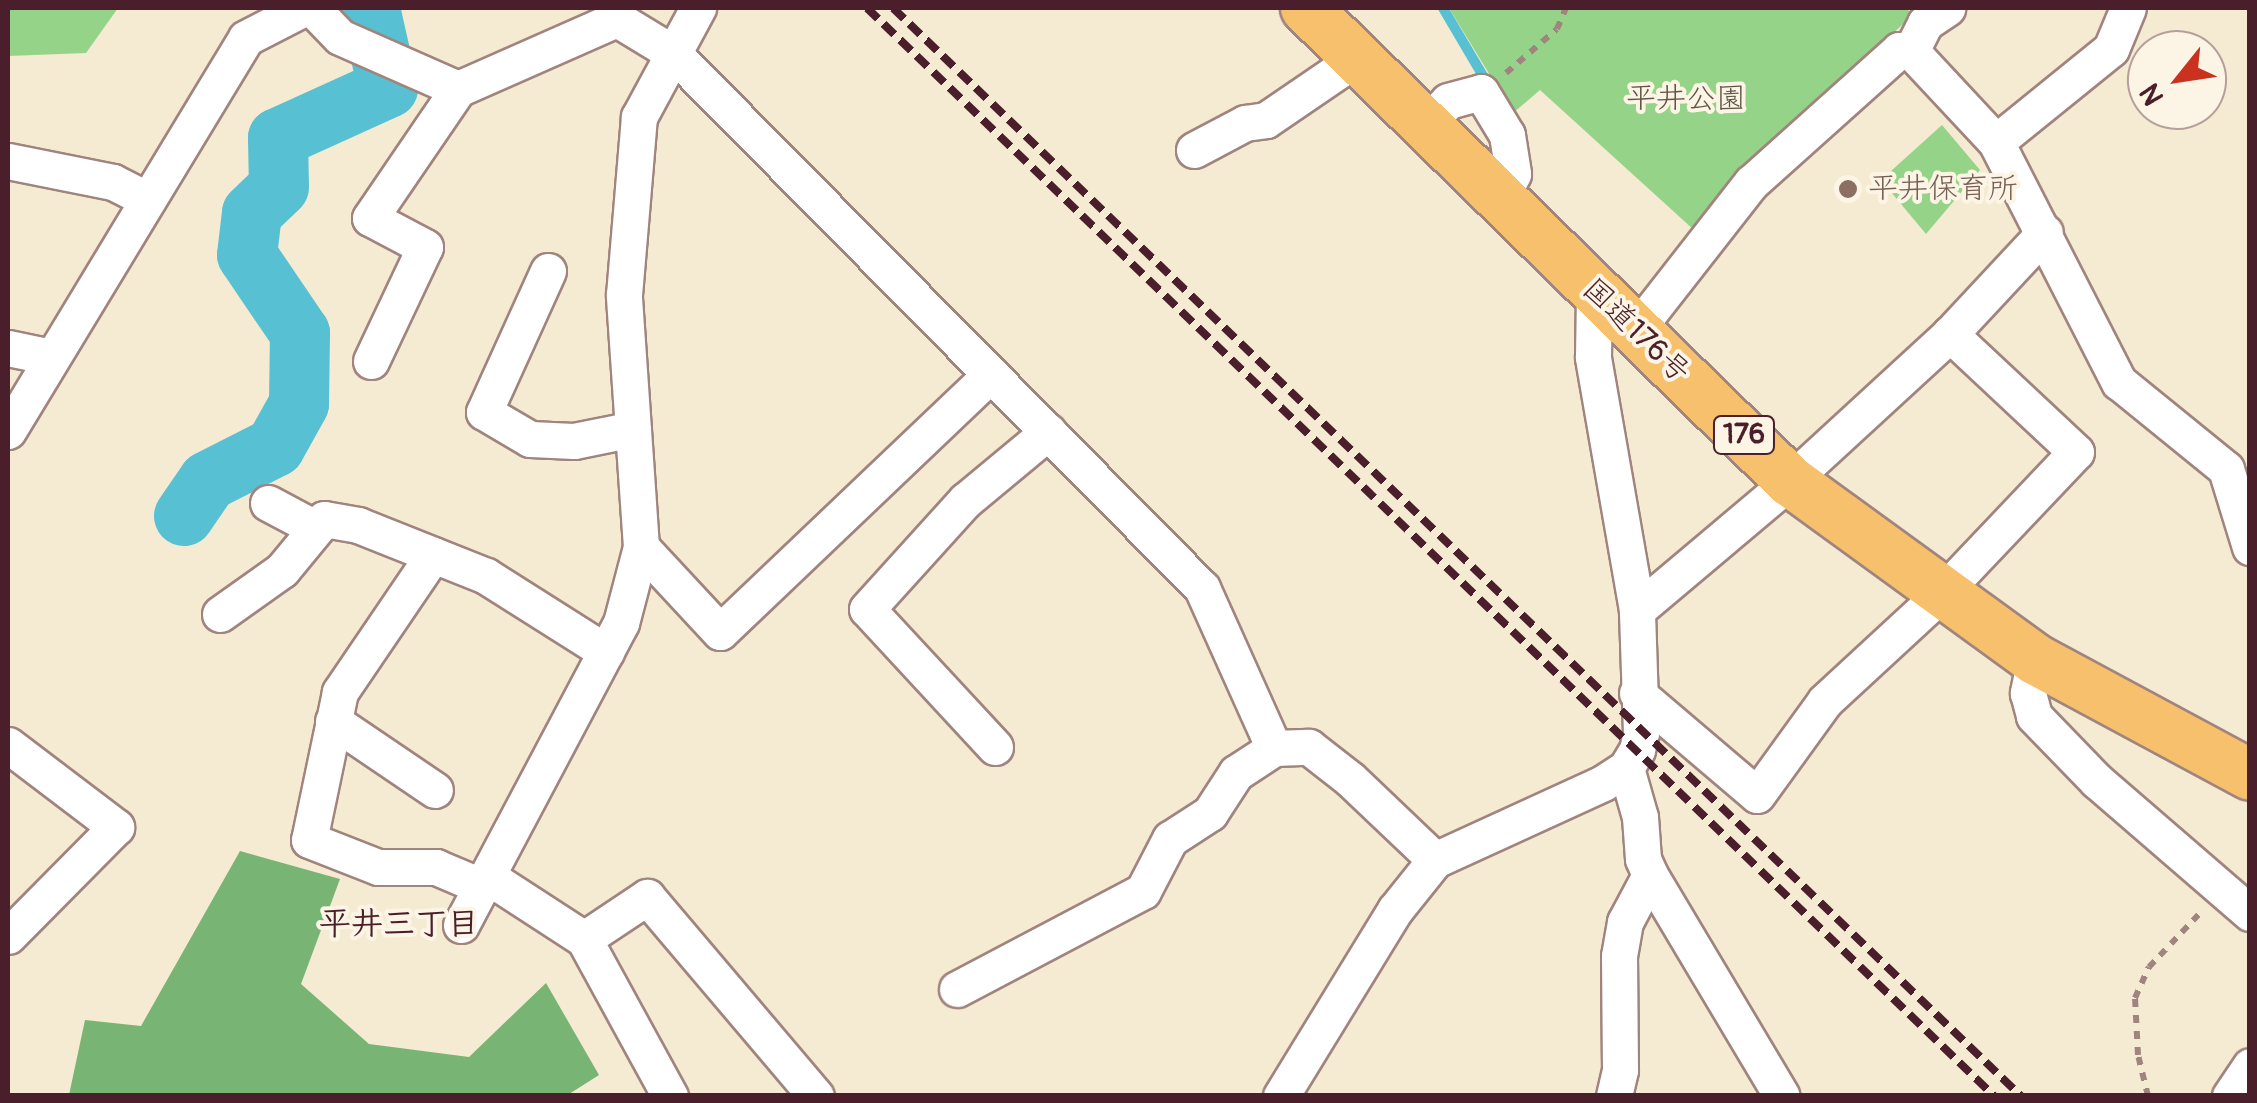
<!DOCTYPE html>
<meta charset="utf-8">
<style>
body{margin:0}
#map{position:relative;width:2257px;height:1103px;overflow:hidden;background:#f5ead2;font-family:Pangolin,"Klee One",sans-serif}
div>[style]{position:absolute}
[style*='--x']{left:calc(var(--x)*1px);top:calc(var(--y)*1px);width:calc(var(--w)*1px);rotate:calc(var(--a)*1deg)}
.green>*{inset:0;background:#95d389}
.forest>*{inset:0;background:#78b575}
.stream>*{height:10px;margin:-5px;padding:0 5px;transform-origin:5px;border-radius:5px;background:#57c0d3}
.river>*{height:60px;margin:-30px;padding:0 30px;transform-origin:30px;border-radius:30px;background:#57c0d3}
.path>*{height:6px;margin-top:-3px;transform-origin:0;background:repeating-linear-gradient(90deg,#a0847e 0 8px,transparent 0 16px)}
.roads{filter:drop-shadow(2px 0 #a0847e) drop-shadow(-2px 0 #a0847e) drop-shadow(0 2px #a0847e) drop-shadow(0 -2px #a0847e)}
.minor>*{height:35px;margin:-17.5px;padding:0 17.5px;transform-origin:17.5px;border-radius:17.5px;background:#fff}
.highway>*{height:50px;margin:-25px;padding:0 25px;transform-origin:25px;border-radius:25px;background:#f7c06c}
.rail>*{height:8px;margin-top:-4px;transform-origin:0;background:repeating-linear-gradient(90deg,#4a1f2b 0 15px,transparent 0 23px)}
.dots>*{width:28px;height:28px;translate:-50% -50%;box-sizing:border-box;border:5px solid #fcf5e5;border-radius:50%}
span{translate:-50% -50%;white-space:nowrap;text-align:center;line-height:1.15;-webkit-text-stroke:8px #fcf5e5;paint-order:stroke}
.shield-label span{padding:2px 8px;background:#fcf5e5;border:2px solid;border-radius:8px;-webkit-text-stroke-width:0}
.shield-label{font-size:28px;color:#4a1f2b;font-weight:700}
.park-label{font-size:30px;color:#605547}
.education-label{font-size:30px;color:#785e54}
.left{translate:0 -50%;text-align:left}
.street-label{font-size:30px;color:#4a1f2b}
.neighbourhood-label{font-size:32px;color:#4a1f2b;font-weight:700}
.frame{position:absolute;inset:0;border:10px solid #4a1f2b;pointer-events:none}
.north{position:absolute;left:2127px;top:30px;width:100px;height:100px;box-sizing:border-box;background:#fcf5e5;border:2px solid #b59f9b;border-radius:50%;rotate:240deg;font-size:28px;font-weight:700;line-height:40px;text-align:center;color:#4a1f2b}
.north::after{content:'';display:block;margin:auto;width:35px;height:45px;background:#c8321e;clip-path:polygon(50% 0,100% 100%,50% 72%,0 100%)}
</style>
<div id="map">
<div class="green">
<i style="clip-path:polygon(8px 8px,118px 8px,86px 53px,8px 56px)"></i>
<i style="clip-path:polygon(1449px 8px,1907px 8px,1912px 16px,1736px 176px,1694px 230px,1540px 90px,1513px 113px)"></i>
<i style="clip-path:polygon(1942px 125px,1980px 170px,1926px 234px,1881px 180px)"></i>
</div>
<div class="forest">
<i style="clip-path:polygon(240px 851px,340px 879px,301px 984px,369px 1044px,469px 1057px,546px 983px,599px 1075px,566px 1096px,69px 1095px,85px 1020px,141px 1026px)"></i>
</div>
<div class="stream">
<i style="--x:1443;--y:8;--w:91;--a:59.5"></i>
</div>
<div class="river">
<i style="--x:184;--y:516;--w:42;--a:-55.6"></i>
<i style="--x:208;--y:481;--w:75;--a:-26.9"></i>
<i style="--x:275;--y:447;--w:49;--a:-60.8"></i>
<i style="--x:299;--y:404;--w:71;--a:-89.2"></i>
<i style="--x:300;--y:333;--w:94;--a:-124.2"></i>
<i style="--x:247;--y:255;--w:42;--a:-83.2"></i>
<i style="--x:252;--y:213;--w:37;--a:-44"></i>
<i style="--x:279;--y:187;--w:49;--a:-91.2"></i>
<i style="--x:278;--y:138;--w:121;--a:-24.4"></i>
<i style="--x:388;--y:88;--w:82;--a:-102.7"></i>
</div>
<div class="path">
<i style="--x:1506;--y:73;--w:67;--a:-40.8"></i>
<i style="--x:1557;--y:29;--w:23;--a:-67"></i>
<i style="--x:2148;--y:1096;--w:42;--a:-103.7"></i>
<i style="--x:2138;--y:1055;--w:57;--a:-93"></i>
<i style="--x:2135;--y:998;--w:34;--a:-66"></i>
<i style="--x:2149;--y:967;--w:76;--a:-46.6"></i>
</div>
<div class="roads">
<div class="minor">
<i style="--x:312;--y:8;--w:40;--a:46"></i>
<i style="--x:340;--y:37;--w:129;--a:23.8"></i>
<i style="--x:458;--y:89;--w:174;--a:-23.8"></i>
<i style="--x:617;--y:19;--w:66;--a:31.3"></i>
<i style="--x:673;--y:53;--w:752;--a:45.32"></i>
<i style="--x:1202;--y:588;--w:175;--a:65.8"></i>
<i style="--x:1911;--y:51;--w:31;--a:-63"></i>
<i style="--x:1925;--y:23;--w:27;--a:-34"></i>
<i style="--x:1425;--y:125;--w:33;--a:-46"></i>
<i style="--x:1448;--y:101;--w:34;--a:-15"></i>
<i style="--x:1481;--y:92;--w:50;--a:58.8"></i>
<i style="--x:1507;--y:135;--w:39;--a:81"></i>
<i style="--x:1513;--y:174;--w:27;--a:118"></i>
<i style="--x:1996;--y:142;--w:148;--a:-39"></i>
<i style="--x:2111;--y:49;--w:44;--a:-67.5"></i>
<i style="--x:1194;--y:150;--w:58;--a:-27.9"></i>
<i style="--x:1245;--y:123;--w:21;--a:-8"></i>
<i style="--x:1266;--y:120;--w:110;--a:-34.3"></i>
<i style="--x:8;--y:161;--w:107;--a:11.3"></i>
<i style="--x:113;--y:182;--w:38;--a:27"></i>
<i style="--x:548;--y:271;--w:155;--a:114.4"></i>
<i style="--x:484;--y:412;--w:53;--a:30.4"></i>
<i style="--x:530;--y:439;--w:44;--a:2.6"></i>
<i style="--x:574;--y:441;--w:60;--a:-11.5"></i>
<i style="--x:1636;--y:330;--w:187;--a:-52"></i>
<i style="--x:1751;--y:183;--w:199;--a:-41.9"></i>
<i style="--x:1899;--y:50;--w:12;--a:5"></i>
<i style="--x:1911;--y:51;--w:125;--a:47"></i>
<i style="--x:1996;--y:142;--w:270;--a:62.9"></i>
<i style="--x:2119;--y:382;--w:138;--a:39.1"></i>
<i style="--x:2226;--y:469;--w:82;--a:72.9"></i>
<i style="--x:8;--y:348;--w:45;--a:11.6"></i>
<i style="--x:371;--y:361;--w:126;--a:-64.7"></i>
<i style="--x:425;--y:247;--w:62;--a:-152.2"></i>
<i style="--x:370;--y:218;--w:156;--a:-55.7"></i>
<i style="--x:8;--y:431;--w:459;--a:-58.8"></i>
<i style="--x:246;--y:38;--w:65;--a:-27.3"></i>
<i style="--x:268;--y:503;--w:53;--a:28"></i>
<i style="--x:641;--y:547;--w:116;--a:47.1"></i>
<i style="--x:720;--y:632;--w:374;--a:-43.6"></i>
<i style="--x:433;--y:555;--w:166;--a:124.2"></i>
<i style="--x:340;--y:692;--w:151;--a:101.8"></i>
<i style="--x:309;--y:840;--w:74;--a:21.4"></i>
<i style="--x:378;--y:867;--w:58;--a:0"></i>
<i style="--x:436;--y:867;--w:49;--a:22.9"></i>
<i style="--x:1637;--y:610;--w:200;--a:-40.1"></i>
<i style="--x:1790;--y:481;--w:217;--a:-42.6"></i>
<i style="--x:1950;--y:334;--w:139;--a:-47"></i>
<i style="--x:220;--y:614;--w:76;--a:-35.4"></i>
<i style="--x:282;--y:570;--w:66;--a:-50.5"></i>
<i style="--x:324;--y:519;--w:35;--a:10"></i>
<i style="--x:358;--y:525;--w:138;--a:21.7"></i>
<i style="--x:486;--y:576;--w:142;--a:32.3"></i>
<i style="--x:2035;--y:659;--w:35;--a:102"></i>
<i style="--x:2028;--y:693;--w:24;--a:75"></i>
<i style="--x:2034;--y:716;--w:91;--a:45.9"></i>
<i style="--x:2097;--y:781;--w:202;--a:40.8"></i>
<i style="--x:1637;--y:693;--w:157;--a:40.4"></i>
<i style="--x:1757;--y:795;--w:116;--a:-54.1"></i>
<i style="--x:1825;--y:701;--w:161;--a:-42.7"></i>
<i style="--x:1943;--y:592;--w:193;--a:-46.5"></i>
<i style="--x:2076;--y:452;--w:173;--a:-136.9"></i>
<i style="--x:333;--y:721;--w:123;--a:34.1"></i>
<i style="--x:8;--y:745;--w:136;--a:37.2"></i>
<i style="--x:116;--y:827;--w:153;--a:134.7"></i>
<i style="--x:995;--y:747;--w:188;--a:-132.8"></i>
<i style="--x:867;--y:609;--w:147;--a:-47.8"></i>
<i style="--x:966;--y:500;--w:107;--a:-39.7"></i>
<i style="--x:1626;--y:768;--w:51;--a:74.1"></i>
<i style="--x:1640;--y:817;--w:42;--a:85.9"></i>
<i style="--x:1643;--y:859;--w:17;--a:66"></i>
<i style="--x:1650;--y:875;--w:257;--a:59.2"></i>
<i style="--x:487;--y:876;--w:116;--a:33"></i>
<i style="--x:584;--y:939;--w:179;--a:61.3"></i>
<i style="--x:461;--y:925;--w:342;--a:-62.1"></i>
<i style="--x:621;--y:623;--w:79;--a:-75.3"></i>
<i style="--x:641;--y:547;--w:253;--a:-93.9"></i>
<i style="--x:624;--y:295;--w:179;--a:-85.2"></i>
<i style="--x:639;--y:117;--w:124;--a:-61.6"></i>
<i style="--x:584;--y:939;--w:76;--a:-33.7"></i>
<i style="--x:647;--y:897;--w:261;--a:49.7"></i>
<i style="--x:957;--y:989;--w:210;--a:-27.8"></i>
<i style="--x:1143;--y:891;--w:59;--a:-62.6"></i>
<i style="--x:1170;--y:839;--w:48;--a:-33"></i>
<i style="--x:1210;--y:813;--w:48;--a:-57"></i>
<i style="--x:1236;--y:773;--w:45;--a:-33.3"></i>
<i style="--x:1274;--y:748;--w:35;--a:-2"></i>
<i style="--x:1309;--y:747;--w:52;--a:38"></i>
<i style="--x:1350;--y:779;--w:117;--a:43.6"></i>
<i style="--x:1281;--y:1096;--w:218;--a:-58.5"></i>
<i style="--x:1395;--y:910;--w:64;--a:-51.3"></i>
<i style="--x:1435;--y:860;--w:185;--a:-24.6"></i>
<i style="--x:1603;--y:783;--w:27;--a:-33"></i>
<i style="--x:1626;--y:768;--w:21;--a:-59"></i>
<i style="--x:1637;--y:750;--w:17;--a:-77"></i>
<i style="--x:1641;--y:733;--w:123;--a:-91.9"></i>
<i style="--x:1637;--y:610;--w:257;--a:-99.9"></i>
<i style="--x:1593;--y:357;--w:66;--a:-89.1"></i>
<i style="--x:1614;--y:1096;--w:27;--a:-77"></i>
<i style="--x:1620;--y:1070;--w:114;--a:-90.5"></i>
<i style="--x:1619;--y:956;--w:35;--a:-80"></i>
<i style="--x:1625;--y:922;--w:53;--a:-62"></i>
<i style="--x:2230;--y:1096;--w:36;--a:-56"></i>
</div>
<div class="highway">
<i style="--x:1306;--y:8;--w:677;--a:44.34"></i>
<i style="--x:1790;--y:481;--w:303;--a:36"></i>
<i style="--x:2035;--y:659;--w:244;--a:28.3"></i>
</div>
</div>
<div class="rail">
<i style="--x:867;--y:8;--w:1566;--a:43.99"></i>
<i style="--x:893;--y:8;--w:1567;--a:43.97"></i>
</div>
<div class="dots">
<i style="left:1848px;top:189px;background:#8d6e63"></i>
</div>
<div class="shield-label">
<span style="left:1744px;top:435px">176</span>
</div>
<div class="park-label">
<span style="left:1686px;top:99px">平井公園</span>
</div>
<div class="education-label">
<span class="left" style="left:1868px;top:189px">平井保育所</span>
</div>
<div class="street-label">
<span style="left:1636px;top:331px;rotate:44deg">国道176号</span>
</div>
<div class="neighbourhood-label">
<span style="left:399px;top:924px">平井三丁目</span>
</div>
<div class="frame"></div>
<div class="north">N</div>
</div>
